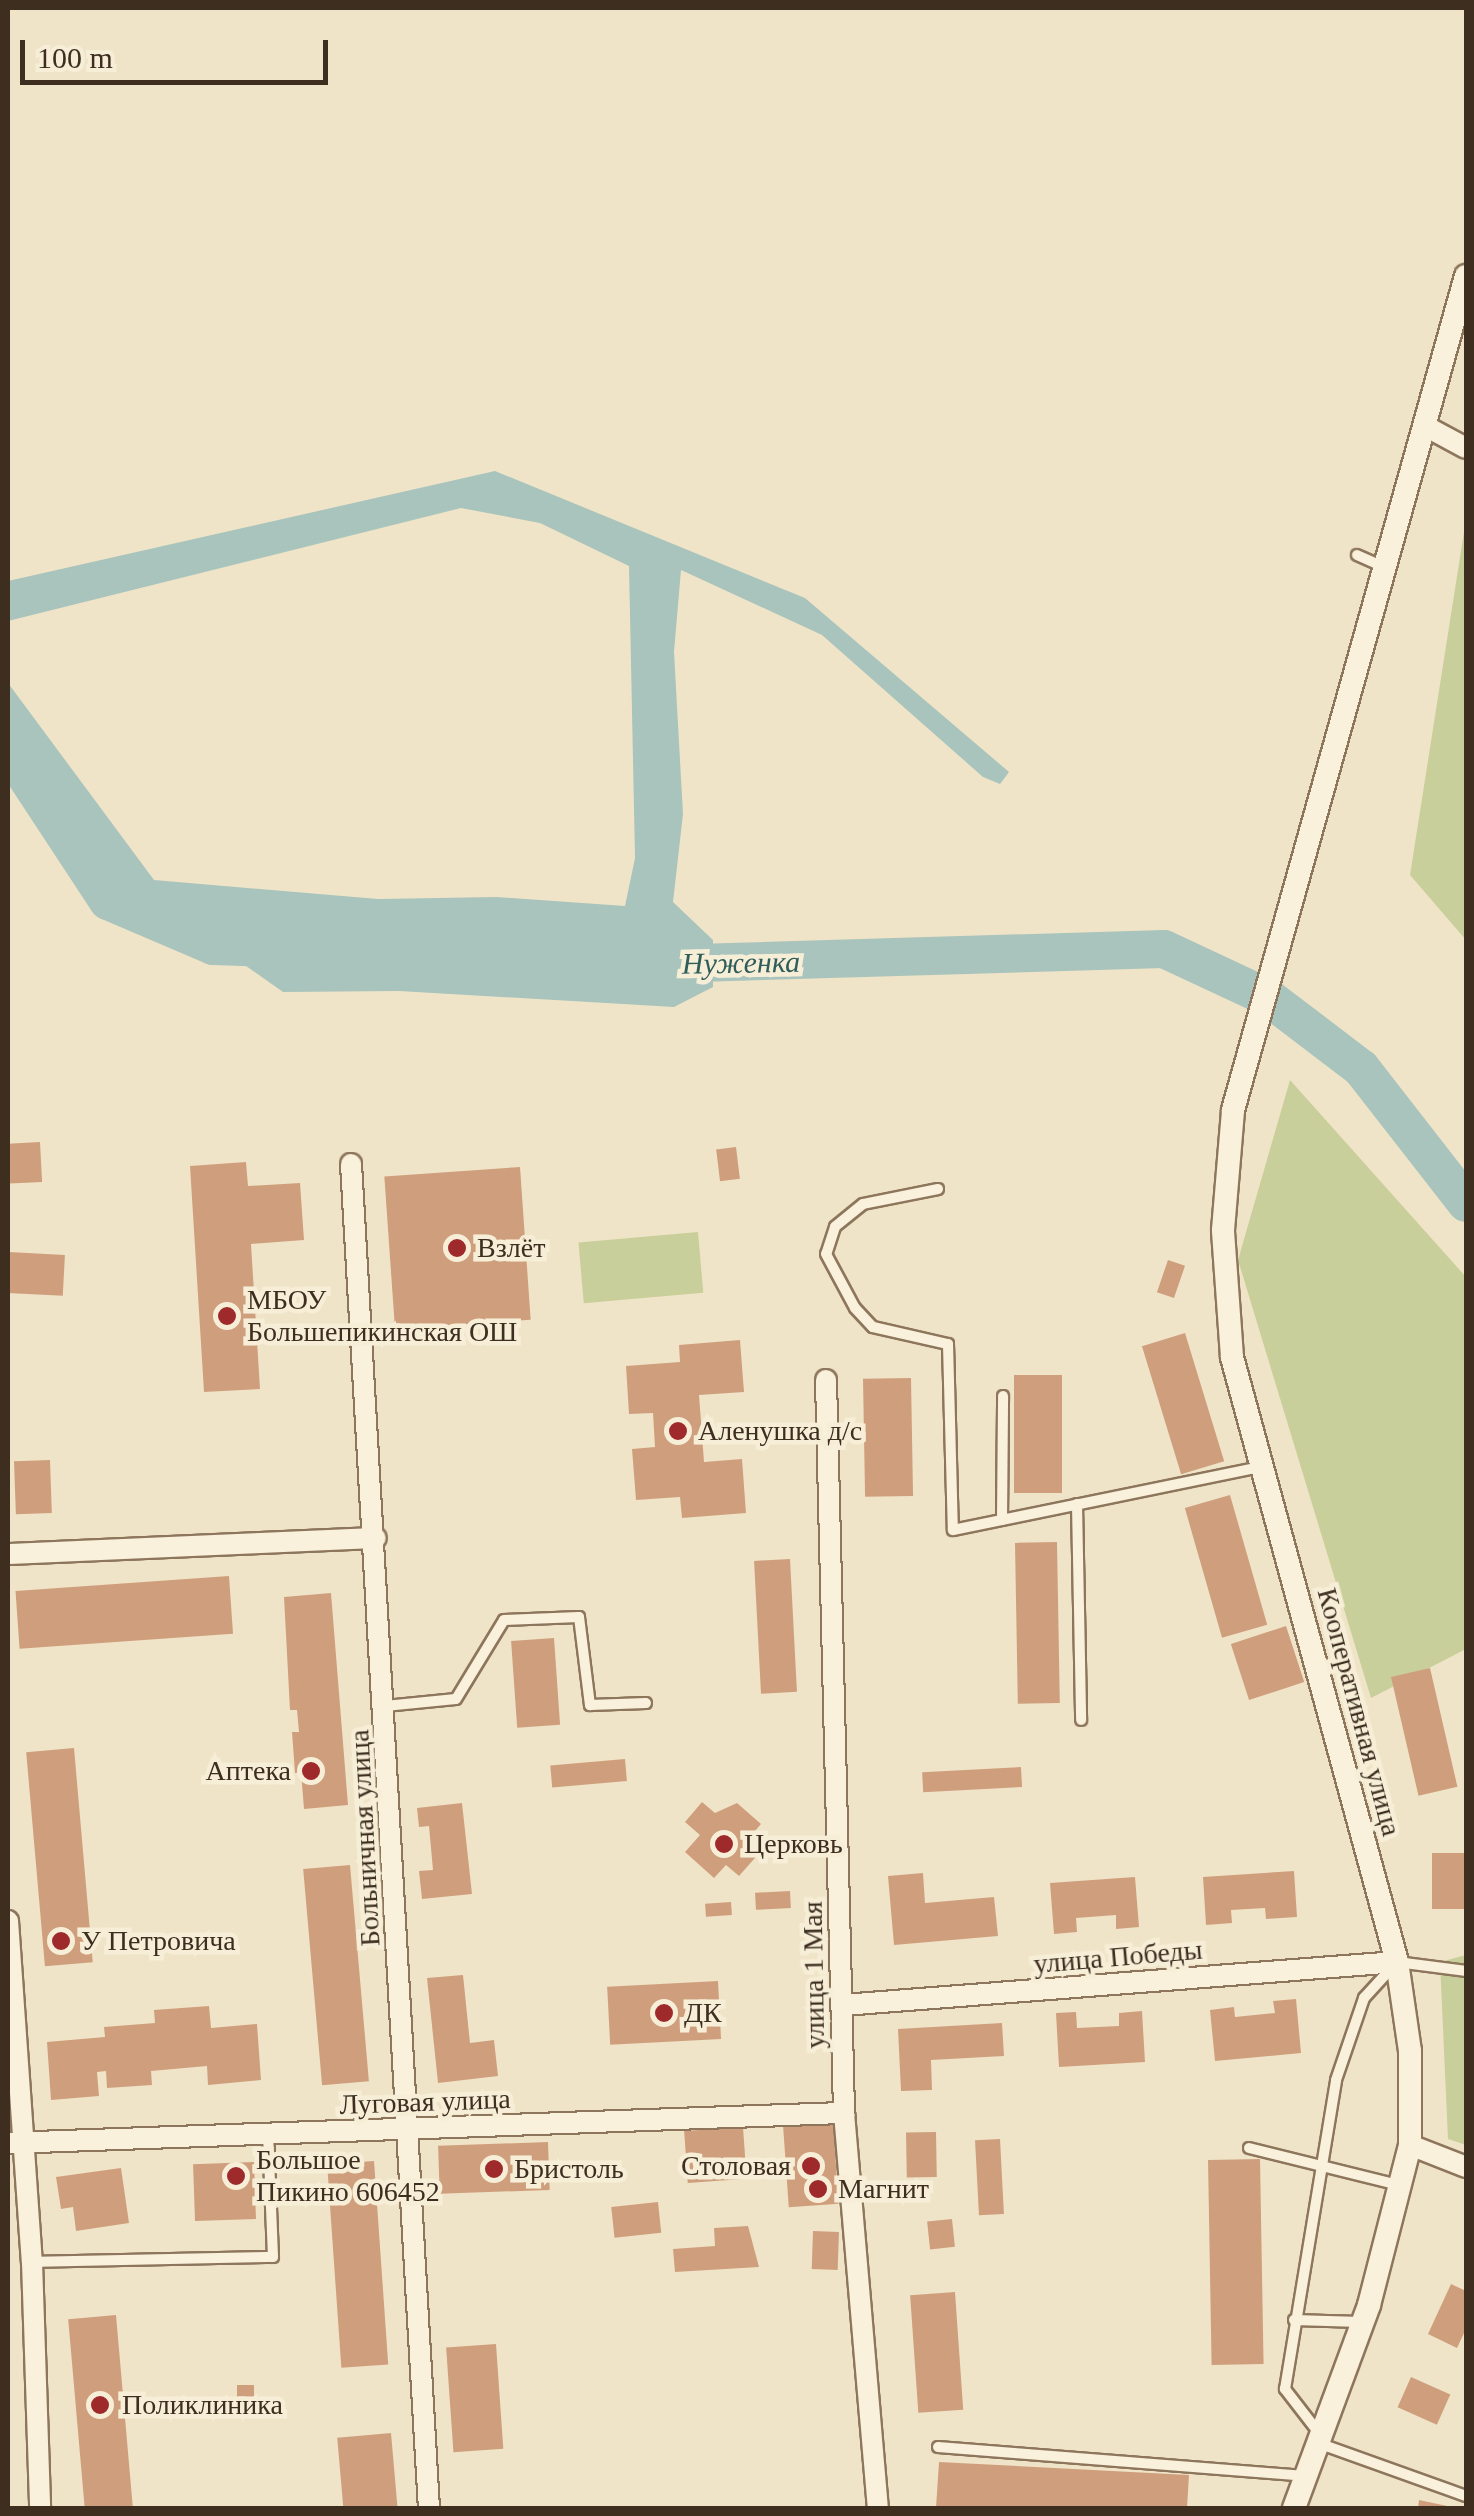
<!DOCTYPE html>
<meta charset="utf-8">
<style>
body{margin:0}
#map{position:relative;width:1474px;height:2516px;overflow:hidden;background:#f0e4c8;font-family:"Times New Roman",serif}
div>[style]{position:absolute}
[style*='--x']{left:calc(var(--x)*1px);top:calc(var(--y)*1px);width:calc(var(--w)*1px);rotate:calc(var(--a)*1deg)}
.green>*{inset:0;background:#c9cf9b;transform-origin:0 0}
.water>*{inset:0;background:#a9c4bc}
.river>*{height:38px;margin:-19px;padding:0 19px;transform-origin:19px;border-radius:19px;background:#a9c4bc}
.building>*{inset:0;background:#cf9f7d;transform-origin:0 0}
.roads{filter:drop-shadow(2px 0 #8d765c) drop-shadow(-2px 0 #8d765c) drop-shadow(0 2px #8d765c) drop-shadow(0 -2px #8d765c)}
.service>*{height:10px;margin:-5px;padding:0 5px;transform-origin:5px;border-radius:5px;background:#faf1dc}
.minor>*{height:20px;margin:-10px;padding:0 10px;transform-origin:10px;border-radius:10px;background:#faf1dc}
.tertiary>*{height:22px;margin:-11px;padding:0 11px;transform-origin:11px;border-radius:11px;background:#faf1dc}
.dots>*{width:28px;height:28px;translate:-50% -50%;box-sizing:border-box;border:5px solid #f7eed8;border-radius:50%}
span{translate:-50% -50%;white-space:nowrap;text-align:center;line-height:1.15;-webkit-text-stroke:9px #f7eed8;paint-order:stroke}
.poi-label{font-size:28px;color:#3d2e20}
.left{translate:0 -50%;text-align:left}
.right{translate:-100% -50%;text-align:right}
.street-label{font-size:28px;color:#3d2e20}
.water-label{font-size:30px;color:#2f5d5a;font-style:italic}
.frame{position:absolute;inset:0;border:10px solid #3d2e20;pointer-events:none}
.scale{position:absolute;left:20px;top:40px;width:308px;height:45px;box-sizing:border-box;border:5px solid #3d2e20;border-top:0;padding-left:12px;font-size:30px;line-height:35px;white-space:nowrap;color:#3d2e20;-webkit-text-stroke:8px #f7eed8;paint-order:stroke}
</style>
<div id="map">
<div class="green">
<i style="clip-path:polygon(1466px 519px,1466px 940px,1410px 875px)"></i>
<i style="clip-path:polygon(1290px 1080px,1466px 1277px,1466px 1649px,1371px 1698px,1238px 1260px)"></i>
<i style="left:698px;top:1232px;width:61px;height:120px;rotate:85deg"></i>
<i style="clip-path:polygon(1466px 1955px,1466px 2145px,1448px 2139px,1440px 1962px)"></i>
</div>
<div class="water">
<i style="clip-path:polygon(495px 471px,805px 598px,1009px 772px,1000px 784px,983px 777px,822px 635px,681px 570px,674px 652px,683px 814px,673px 902px,713px 940px,713px 987px,674px 1007px,399px 991px,283px 992px,195px 930px,116px 895px,8px 752px,8px 683px,154px 880px,378px 899px,497px 897px,625px 906px,635px 858px,629px 566px,540px 523px,461px 508px,8px 621px,8px 581px)"></i>
</div>
<div class="river">
<i style="--x:8;--y:749;--w:182;--a:56.7"></i>
<i style="--x:108;--y:901;--w:114;--a:23.2"></i>
<i style="--x:213;--y:946;--w:57;--a:2"></i>
<i style="--x:664;--y:964;--w:500;--a:-1.72"></i>
<i style="--x:1164;--y:949;--w:116;--a:25"></i>
<i style="--x:1269;--y:998;--w:116;--a:37.3"></i>
<i style="--x:1361;--y:1068;--w:171;--a:52.1"></i>
</div>
<div class="building">
<i style="left:40px;top:1142px;width:40px;height:32px;rotate:87deg"></i>
<i style="left:736px;top:1147px;width:32px;height:20px;rotate:83deg"></i>
<i style="clip-path:polygon(246px 1162px,248px 1186px,300px 1183px,304px 1240px,251px 1244px,260px 1389px,204px 1392px,190px 1166px)"></i>
<i style="left:520px;top:1167px;width:153px;height:136px;rotate:86deg"></i>
<i style="left:9px;top:1252px;width:56px;height:41px;rotate:3deg"></i>
<i style="left:1168px;top:1260px;width:18px;height:34px;rotate:19deg"></i>
<i style="left:1185px;top:1333px;width:134px;height:45px;rotate:73deg"></i>
<i style="clip-path:polygon(740px 1340px,744px 1392px,699px 1395px,704px 1462px,742px 1459px,746px 1513px,682px 1518px,680px 1497px,636px 1500px,632px 1449px,655px 1447px,653px 1413px,629px 1414px,626px 1366px,680px 1362px,679px 1345px)"></i>
<i style="left:1062px;top:1375px;width:118px;height:48px;rotate:90deg"></i>
<i style="left:911px;top:1378px;width:118px;height:48px;rotate:89deg"></i>
<i style="left:50px;top:1460px;width:53px;height:36px;rotate:88deg"></i>
<i style="left:1230px;top:1495px;width:135px;height:47px;rotate:74deg"></i>
<i style="left:1057px;top:1542px;width:161px;height:42px;rotate:89deg"></i>
<i style="left:790px;top:1559px;width:133px;height:36px;rotate:87deg"></i>
<i style="left:229px;top:1576px;width:58px;height:214px;rotate:86deg"></i>
<i style="clip-path:polygon(331px 1593px,348px 1805px,304px 1809px,301px 1772px,295px 1773px,292px 1732px,299px 1732px,297px 1710px,290px 1710px,284px 1597px)"></i>
<i style="left:1286px;top:1626px;width:59px;height:58px;rotate:72deg"></i>
<i style="left:554px;top:1638px;width:87px;height:43px;rotate:86deg"></i>
<i style="left:1430px;top:1668px;width:122px;height:40px;rotate:77deg"></i>
<i style="left:74px;top:1748px;width:215px;height:48px;rotate:85deg"></i>
<i style="left:625px;top:1759px;width:22px;height:75px;rotate:85deg"></i>
<i style="left:1021px;top:1767px;width:20px;height:99px;rotate:87deg"></i>
<i style="clip-path:polygon(702px 1802px,715px 1813px,737px 1803px,761px 1824px,749px 1838px,762px 1850px,739px 1876px,726px 1865px,714px 1878px,685px 1852px,700px 1835px,685px 1822px)"></i>
<i style="clip-path:polygon(462px 1803px,472px 1894px,422px 1899px,419px 1871px,433px 1870px,429px 1826px,419px 1827px,417px 1808px)"></i>
<i style="left:1466px;top:1853px;width:56px;height:34px;rotate:90deg"></i>
<i style="left:350px;top:1865px;width:217px;height:47px;rotate:85deg"></i>
<i style="clip-path:polygon(1294px 1871px,1297px 1917px,1266px 1919px,1265px 1908px,1231px 1910px,1232px 1923px,1206px 1925px,1203px 1877px)"></i>
<i style="clip-path:polygon(923px 1873px,925px 1903px,994px 1897px,998px 1936px,894px 1945px,888px 1876px)"></i>
<i style="clip-path:polygon(1135px 1877px,1139px 1927px,1116px 1929px,1116px 1915px,1076px 1918px,1077px 1932px,1054px 1934px,1050px 1883px)"></i>
<i style="left:790px;top:1891px;width:17px;height:35px;rotate:87deg"></i>
<i style="left:731px;top:1902px;width:13px;height:26px;rotate:86deg"></i>
<i style="clip-path:polygon(463px 1975px,470px 2043px,494px 2040px,498px 2076px,438px 2083px,427px 1978px)"></i>
<i style="left:718px;top:1981px;width:58px;height:111px;rotate:87deg"></i>
<i style="clip-path:polygon(1296px 1999px,1301px 2053px,1215px 2061px,1210px 2010px,1234px 2007px,1235px 2017px,1275px 2013px,1273px 2001px)"></i>
<i style="clip-path:polygon(209px 2006px,211px 2028px,257px 2024px,261px 2080px,208px 2085px,207px 2066px,151px 2071px,152px 2085px,107px 2088px,106px 2071px,97px 2072px,99px 2096px,51px 2100px,47px 2042px,105px 2037px,104px 2027px,155px 2023px,154px 2010px)"></i>
<i style="clip-path:polygon(1142px 2011px,1145px 2062px,1059px 2067px,1056px 2013px,1076px 2012px,1077px 2028px,1119px 2026px,1119px 2013px)"></i>
<i style="clip-path:polygon(1002px 2023px,1004px 2056px,931px 2060px,932px 2090px,901px 2091px,898px 2029px)"></i>
<i style="left:833px;top:2123px;width:81px;height:50px;rotate:86deg"></i>
<i style="left:743px;top:2127px;width:52px;height:59px;rotate:86deg"></i>
<i style="left:936px;top:2132px;width:45px;height:30px;rotate:89deg"></i>
<i style="left:1000px;top:2139px;width:75px;height:25px;rotate:87deg"></i>
<i style="left:548px;top:2142px;width:48px;height:110px;rotate:88deg"></i>
<i style="left:1260px;top:2159px;width:205px;height:52px;rotate:89deg"></i>
<i style="left:374px;top:2161px;width:204px;height:47px;rotate:86deg"></i>
<i style="left:254px;top:2162px;width:57px;height:61px;rotate:88deg"></i>
<i style="clip-path:polygon(121px 2168px,129px 2223px,76px 2231px,73px 2207px,61px 2209px,56px 2177px)"></i>
<i style="left:658px;top:2202px;width:31px;height:47px;rotate:84deg"></i>
<i style="left:952px;top:2219px;width:28px;height:25px;rotate:84deg"></i>
<i style="clip-path:polygon(748px 2226px,759px 2267px,675px 2272px,673px 2249px,715px 2246px,714px 2228px)"></i>
<i style="left:813px;top:2231px;width:26px;height:38px;rotate:2deg"></i>
<i style="clip-path:polygon(1451px 2284px,1466px 2291px,1466px 2329px,1457px 2348px,1428px 2334px)"></i>
<i style="left:955px;top:2292px;width:118px;height:45px;rotate:86deg"></i>
<i style="left:116px;top:2315px;width:194px;height:48px;rotate:85deg"></i>
<i style="left:496px;top:2344px;width:105px;height:50px;rotate:86deg"></i>
<i style="left:1411px;top:2377px;width:43px;height:33px;rotate:24deg"></i>
<i style="left:254px;top:2385px;width:32px;height:17px;rotate:90deg"></i>
<i style="left:391px;top:2433px;width:75px;height:54px;rotate:85deg"></i>
<i style="clip-path:polygon(939px 2462px,1189px 2475px,1187px 2508px,936px 2508px)"></i>
<i style="clip-path:polygon(1419px 2500px,1452px 2507px,1452px 2508px,1418px 2508px)"></i>
</div>
<div class="roads">
<div class="service">
<i style="--x:1357;--y:555;--w:30;--a:24"></i>
<i style="--x:938;--y:1189;--w:76;--a:168.7"></i>
<i style="--x:863;--y:1204;--w:36;--a:141"></i>
<i style="--x:835;--y:1227;--w:28;--a:108"></i>
<i style="--x:826;--y:1254;--w:61;--a:61.8"></i>
<i style="--x:855;--y:1308;--w:26;--a:47"></i>
<i style="--x:873;--y:1327;--w:77;--a:12.8"></i>
<i style="--x:948;--y:1344;--w:186;--a:88.5"></i>
<i style="--x:953;--y:1530;--w:313;--a:-11.6"></i>
<i style="--x:1077;--y:1504;--w:216;--a:88.9"></i>
<i style="--x:1002;--y:1520;--w:124;--a:-89.5"></i>
<i style="--x:385;--y:1706;--w:71;--a:-5.6"></i>
<i style="--x:456;--y:1699;--w:92;--a:-58.7"></i>
<i style="--x:504;--y:1620;--w:75;--a:-2.3"></i>
<i style="--x:579;--y:1617;--w:89;--a:82.9"></i>
<i style="--x:590;--y:1705;--w:56;--a:-2"></i>
<i style="--x:1249;--y:2148;--w:154;--a:13.9"></i>
<i style="--x:32;--y:2262;--w:241;--a:-1.2"></i>
<i style="--x:273;--y:2257;--w:122;--a:-92.3"></i>
<i style="--x:1294;--y:2320;--w:67;--a:1.7"></i>
<i style="--x:1319;--y:2433;--w:56;--a:-127.7"></i>
<i style="--x:1285;--y:2389;--w:313;--a:-80.6"></i>
<i style="--x:1336;--y:2080;--w:87;--a:-71.1"></i>
<i style="--x:1364;--y:1998;--w:49;--a:-47.5"></i>
<i style="--x:1397;--y:1962;--w:70;--a:7.4"></i>
<i style="--x:1318;--y:2443;--w:157;--a:19.7"></i>
<i style="--x:938;--y:2447;--w:368;--a:4.5"></i>
</div>
<div class="minor">
<i style="--x:1427;--y:427;--w:44;--a:28.3"></i>
<i style="--x:351;--y:1164;--w:1346;--a:86.68"></i>
<i style="--x:826;--y:1380;--w:733;--a:88.59"></i>
<i style="--x:844;--y:2113;--w:396;--a:85.1"></i>
<i style="--x:8;--y:1554;--w:368;--a:-2.5"></i>
<i style="--x:8;--y:1921;--w:342;--a:86"></i>
<i style="--x:32;--y:2262;--w:246;--a:88.1"></i>
<i style="--x:843;--y:2005;--w:556;--a:-4.44"></i>
<i style="--x:8;--y:2143;--w:837;--a:-2.06"></i>
<i style="--x:1410;--y:2145;--w:60;--a:21.4"></i>
</div>
<div class="tertiary">
<i style="--x:1294;--y:2508;--w:216;--a:-69.7"></i>
<i style="--x:1369;--y:2305;--w:165;--a:-75.6"></i>
<i style="--x:1410;--y:2145;--w:94;--a:-90"></i>
<i style="--x:1410;--y:2051;--w:90;--a:-98.3"></i>
<i style="--x:1397;--y:1962;--w:627;--a:-105.26"></i>
<i style="--x:1232;--y:1357;--w:127;--a:-94.1"></i>
<i style="--x:1223;--y:1230;--w:120;--a:-85.2"></i>
<i style="--x:1233;--y:1110;--w:866;--a:-74.39"></i>
</div>
</div>
<div class="dots">
<i style="left:457px;top:1248px;background:#9e2a2b"></i>
<i style="left:227px;top:1316px;background:#9e2a2b"></i>
<i style="left:678px;top:1431px;background:#9e2a2b"></i>
<i style="left:311px;top:1771px;background:#9e2a2b"></i>
<i style="left:724px;top:1844px;background:#9e2a2b"></i>
<i style="left:61px;top:1941px;background:#9e2a2b"></i>
<i style="left:664px;top:2013px;background:#9e2a2b"></i>
<i style="left:811px;top:2166px;background:#9e2a2b"></i>
<i style="left:494px;top:2169px;background:#9e2a2b"></i>
<i style="left:236px;top:2176px;background:#9e2a2b"></i>
<i style="left:818px;top:2189px;background:#9e2a2b"></i>
<i style="left:100px;top:2405px;background:#9e2a2b"></i>
</div>
<div class="poi-label">
<span class="left" style="left:477px;top:1248px">Взлёт</span>
<span class="left" style="left:247px;top:1316px">МБОУ<br>Большепикинская ОШ</span>
<span class="left" style="left:698px;top:1431px">Аленушка д/с</span>
<span class="right" style="left:291px;top:1771px">Аптека</span>
<span class="left" style="left:744px;top:1844px">Церковь</span>
<span class="left" style="left:81px;top:1941px">У Петровича</span>
<span class="left" style="left:684px;top:2013px">ДК</span>
<span class="left" style="left:256px;top:2176px">Большое<br>Пикино 606452</span>
<span class="right" style="left:791px;top:2166px">Столовая</span>
<span class="left" style="left:514px;top:2169px">Бристоль</span>
<span class="left" style="left:838px;top:2189px">Магнит</span>
<span class="left" style="left:122px;top:2405px">Поликлиника</span>
</div>
<div class="street-label">
<span style="left:1359px;top:1712px;rotate:75deg">Кооперативная улица</span>
<span style="left:365px;top:1838px;rotate:-93deg">Больничная улица</span>
<span style="left:1118px;top:1957px;rotate:-5deg">улица Победы</span>
<span style="left:814px;top:1975px;rotate:-91deg">улица 1 Мая</span>
<span style="left:425px;top:2102px;rotate:-2deg">Луговая улица</span>
</div>
<div class="water-label">
<span style="left:741px;top:963px;rotate:-1deg">Нуженка</span>
</div>
<div class="frame"></div>
<div class="scale">100 m</div>
</div>
